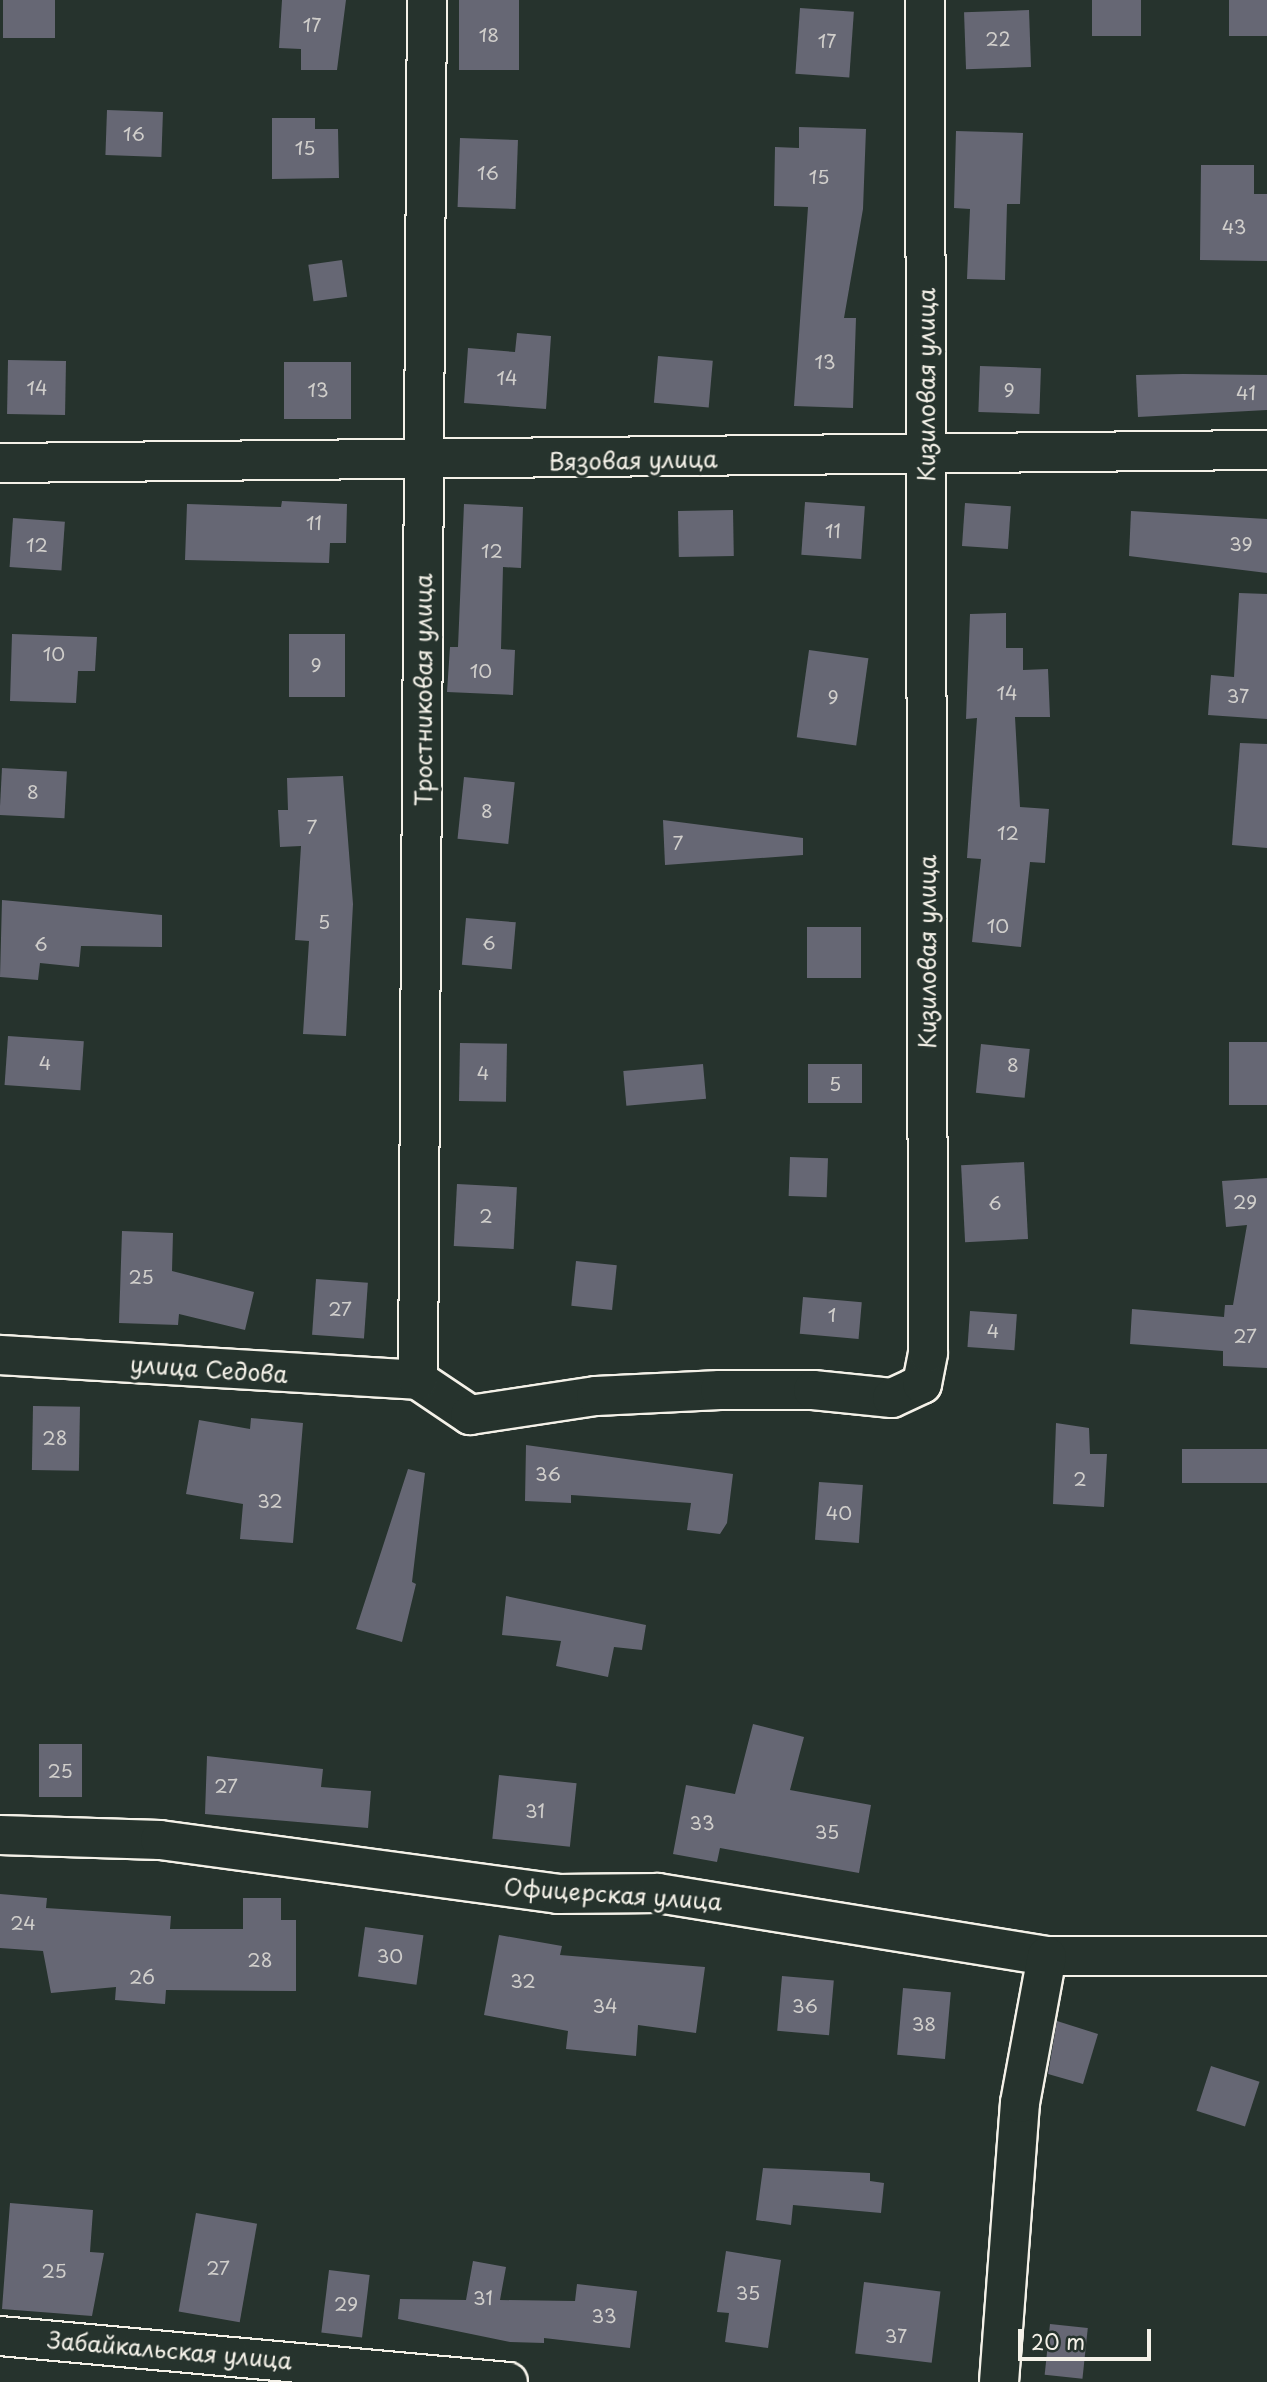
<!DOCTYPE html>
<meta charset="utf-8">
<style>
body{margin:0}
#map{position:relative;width:1267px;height:2382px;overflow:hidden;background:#26332d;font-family:"Playpen Sans",sans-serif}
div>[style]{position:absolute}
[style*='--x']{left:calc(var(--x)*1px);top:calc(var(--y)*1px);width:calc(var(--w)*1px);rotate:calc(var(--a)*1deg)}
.building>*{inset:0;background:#666774;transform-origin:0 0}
.roads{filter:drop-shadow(2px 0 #f4f1e8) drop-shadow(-2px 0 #f4f1e8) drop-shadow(0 2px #f4f1e8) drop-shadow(0 -2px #f4f1e8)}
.minor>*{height:38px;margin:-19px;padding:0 19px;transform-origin:19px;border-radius:19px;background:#26332d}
span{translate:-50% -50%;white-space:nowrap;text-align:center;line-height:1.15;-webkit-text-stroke:7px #26332d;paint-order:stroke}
.number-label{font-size:19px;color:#d0cecb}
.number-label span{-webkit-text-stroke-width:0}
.street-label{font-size:23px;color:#f4f1e8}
.scale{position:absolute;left:1018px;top:2329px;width:133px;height:32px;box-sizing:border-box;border:4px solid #f4f1e8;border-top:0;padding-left:9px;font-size:21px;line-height:24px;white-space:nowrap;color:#f4f1e8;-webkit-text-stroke:5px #26332d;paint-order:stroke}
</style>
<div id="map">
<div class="building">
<i style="left:3px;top:0;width:52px;height:38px"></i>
<i style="clip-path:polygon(282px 0,346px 0,337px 70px,301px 70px,301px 49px,279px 48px)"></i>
<i style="left:459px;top:0;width:60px;height:70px"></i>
<i style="left:1092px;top:0;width:49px;height:36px"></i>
<i style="left:1229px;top:0;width:38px;height:36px"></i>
<i style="left:800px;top:8px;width:54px;height:66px;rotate:4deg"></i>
<i style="left:1029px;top:10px;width:57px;height:65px;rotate:88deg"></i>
<i style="left:107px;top:110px;width:56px;height:45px;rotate:2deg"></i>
<i style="clip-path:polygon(272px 118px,315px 118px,315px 129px,338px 129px,339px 178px,272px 179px)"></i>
<i style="clip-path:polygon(799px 127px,866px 129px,863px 209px,844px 318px,856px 318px,853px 408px,794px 406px,808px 207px,774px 206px,775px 147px,799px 148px)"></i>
<i style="clip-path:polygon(956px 131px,1023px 133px,1020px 204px,1007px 204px,1005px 280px,967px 279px,970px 209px,954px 208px)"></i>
<i style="left:460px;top:138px;width:58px;height:69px;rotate:2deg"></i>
<i style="clip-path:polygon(1201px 165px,1254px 165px,1254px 194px,1267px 194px,1267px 261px,1200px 260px)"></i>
<i style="left:342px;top:260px;width:37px;height:34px;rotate:82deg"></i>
<i style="clip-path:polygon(517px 333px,551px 336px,546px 409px,464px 403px,468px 348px,515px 352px)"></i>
<i style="left:658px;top:356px;width:55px;height:47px;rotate:5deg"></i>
<i style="left:8px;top:360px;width:58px;height:54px;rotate:1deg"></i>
<i style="left:284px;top:362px;width:67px;height:57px"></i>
<i style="left:980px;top:366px;width:61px;height:46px;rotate:2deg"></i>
<i style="clip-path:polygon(1183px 374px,1267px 375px,1267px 410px,1138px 417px,1136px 375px)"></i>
<i style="clip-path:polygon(282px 501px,347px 504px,346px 543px,330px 543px,329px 563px,185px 560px,187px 504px,281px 507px)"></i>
<i style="left:805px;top:502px;width:60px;height:53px;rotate:4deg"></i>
<i style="left:965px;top:503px;width:46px;height:43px;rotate:4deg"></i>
<i style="clip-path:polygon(464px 504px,523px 507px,521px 568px,503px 567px,501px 649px,515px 650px,513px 695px,447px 692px,450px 647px,458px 647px)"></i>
<i style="left:733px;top:510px;width:46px;height:55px;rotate:89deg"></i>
<i style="clip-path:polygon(1131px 511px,1267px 519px,1267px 573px,1129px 556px)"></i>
<i style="left:13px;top:518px;width:52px;height:49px;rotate:4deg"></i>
<i style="clip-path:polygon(1239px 593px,1267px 594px,1267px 719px,1208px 715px,1211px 675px,1234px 677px)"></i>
<i style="clip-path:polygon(1006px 613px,1006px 648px,1023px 648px,1023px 670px,1048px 669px,1050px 717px,1015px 717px,1020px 807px,1049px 809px,1045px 863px,1030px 862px,1021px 947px,972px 942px,981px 859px,967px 858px,977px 718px,966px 719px,970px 614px)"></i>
<i style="clip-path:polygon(12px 634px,97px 637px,95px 671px,78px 671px,76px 703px,10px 701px)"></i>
<i style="left:289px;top:634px;width:56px;height:63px"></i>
<i style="left:809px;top:650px;width:60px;height:88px;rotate:8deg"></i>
<i style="clip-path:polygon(1240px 743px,1267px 744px,1267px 848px,1232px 845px)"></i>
<i style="left:2px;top:768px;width:65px;height:47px;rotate:3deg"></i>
<i style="clip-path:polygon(343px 776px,353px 904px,346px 1036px,303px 1034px,309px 941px,295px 940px,301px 846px,280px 847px,278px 810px,288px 810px,287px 778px)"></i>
<i style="left:464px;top:777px;width:51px;height:62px;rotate:6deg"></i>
<i style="clip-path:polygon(663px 820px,803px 838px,803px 855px,665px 865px)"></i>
<i style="clip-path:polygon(2px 900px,162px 915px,162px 947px,81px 946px,79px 967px,40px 963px,38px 980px,0 977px)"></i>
<i style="left:466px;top:918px;width:50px;height:47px;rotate:5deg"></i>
<i style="left:807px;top:927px;width:54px;height:51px"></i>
<i style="left:8px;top:1036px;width:76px;height:49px;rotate:4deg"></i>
<i style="left:1267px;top:1042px;width:63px;height:38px;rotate:90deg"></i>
<i style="left:460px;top:1043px;width:47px;height:58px;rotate:1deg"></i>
<i style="left:981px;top:1044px;width:49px;height:49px;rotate:6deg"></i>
<i style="left:703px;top:1064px;width:35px;height:80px;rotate:85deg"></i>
<i style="left:808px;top:1064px;width:54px;height:39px"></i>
<i style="left:790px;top:1157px;width:38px;height:39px;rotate:2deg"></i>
<i style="left:1024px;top:1162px;width:77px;height:63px;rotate:87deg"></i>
<i style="clip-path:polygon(1267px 1178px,1267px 1368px,1223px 1366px,1223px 1351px,1130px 1344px,1132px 1309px,1224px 1317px,1225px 1305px,1233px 1305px,1247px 1225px,1226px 1227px,1222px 1181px)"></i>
<i style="left:457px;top:1184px;width:60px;height:62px;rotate:3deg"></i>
<i style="clip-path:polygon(122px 1231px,173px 1233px,172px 1271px,254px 1292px,245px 1330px,179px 1314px,178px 1325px,119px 1323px)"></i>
<i style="left:576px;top:1261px;width:41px;height:45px;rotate:6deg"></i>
<i style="left:316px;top:1279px;width:52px;height:56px;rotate:4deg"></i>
<i style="left:803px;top:1297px;width:59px;height:37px;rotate:5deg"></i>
<i style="left:970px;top:1311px;width:47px;height:36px;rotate:4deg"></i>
<i style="left:33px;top:1406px;width:47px;height:64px;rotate:1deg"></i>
<i style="clip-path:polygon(251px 1418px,303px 1423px,293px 1543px,240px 1539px,243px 1504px,186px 1494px,199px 1420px,250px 1429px)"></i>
<i style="clip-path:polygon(1056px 1423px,1089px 1428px,1090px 1454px,1107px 1454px,1104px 1507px,1053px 1504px)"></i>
<i style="clip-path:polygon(526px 1445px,733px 1474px,727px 1523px,720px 1534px,687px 1530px,691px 1503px,571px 1495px,571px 1503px,525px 1501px)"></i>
<i style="left:1182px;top:1449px;width:85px;height:34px"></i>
<i style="clip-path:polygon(408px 1469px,425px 1473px,412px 1582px,416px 1584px,402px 1642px,356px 1629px)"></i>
<i style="left:819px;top:1482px;width:44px;height:58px;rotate:4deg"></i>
<i style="clip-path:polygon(506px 1596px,646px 1625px,642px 1650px,614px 1647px,608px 1677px,556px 1666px,561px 1641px,502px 1635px)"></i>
<i style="clip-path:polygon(753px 1724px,804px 1737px,790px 1790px,871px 1805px,859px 1873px,720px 1848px,717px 1862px,673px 1854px,686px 1785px,735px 1794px)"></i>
<i style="left:39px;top:1744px;width:43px;height:53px"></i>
<i style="clip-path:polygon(207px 1756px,323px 1769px,321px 1787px,371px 1791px,368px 1828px,205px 1814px)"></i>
<i style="left:499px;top:1775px;width:78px;height:64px;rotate:6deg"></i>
<i style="clip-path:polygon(0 1894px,47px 1898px,46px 1908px,171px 1916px,170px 1929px,243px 1929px,243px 1898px,281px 1898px,281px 1920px,296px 1920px,296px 1991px,166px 1990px,165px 2004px,115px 2000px,116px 1987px,51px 1993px,43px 1951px,0 1948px)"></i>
<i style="left:365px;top:1927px;width:59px;height:50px;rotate:8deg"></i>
<i style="clip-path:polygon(499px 1935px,562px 1946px,560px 1955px,705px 1967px,696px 2033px,638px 2025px,636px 2056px,566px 2049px,568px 2031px,484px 2015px)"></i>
<i style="left:782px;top:1976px;width:52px;height:55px;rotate:5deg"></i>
<i style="left:903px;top:1988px;width:48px;height:67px;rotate:5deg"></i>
<i style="clip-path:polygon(1057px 2021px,1098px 2034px,1083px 2084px,1048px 2074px)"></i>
<i style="left:1211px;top:2066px;width:51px;height:47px;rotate:18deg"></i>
<i style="clip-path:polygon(763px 2168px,870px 2173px,870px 2181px,884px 2183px,881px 2213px,793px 2205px,791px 2225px,756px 2220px)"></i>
<i style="clip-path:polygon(10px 2203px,93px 2210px,90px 2252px,104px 2253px,92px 2316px,2px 2309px)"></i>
<i style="left:196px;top:2213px;width:62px;height:100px;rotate:10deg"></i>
<i style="clip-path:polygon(726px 2251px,781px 2260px,768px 2348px,725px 2342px,729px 2313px,717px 2312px)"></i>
<i style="clip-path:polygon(473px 2261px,506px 2267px,500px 2300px,575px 2301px,577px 2284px,637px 2291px,630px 2348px,544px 2338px,544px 2343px,510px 2342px,398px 2319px,400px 2299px,466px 2300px)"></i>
<i style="left:329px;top:2270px;width:41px;height:63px;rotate:7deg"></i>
<i style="left:864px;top:2282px;width:77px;height:72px;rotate:7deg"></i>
<i style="left:1050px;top:2324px;width:38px;height:51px;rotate:6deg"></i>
</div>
<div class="roads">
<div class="minor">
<i style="--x:0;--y:463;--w:1267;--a:-0.59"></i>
<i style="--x:0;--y:1355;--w:419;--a:3.4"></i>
<i style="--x:418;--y:1380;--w:63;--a:33.9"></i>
<i style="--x:470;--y:1415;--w:127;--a:-8.6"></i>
<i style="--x:596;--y:1396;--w:124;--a:-2.8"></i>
<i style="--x:720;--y:1390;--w:93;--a:0"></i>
<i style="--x:813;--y:1390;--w:79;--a:5.8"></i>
<i style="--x:892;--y:1398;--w:33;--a:-25"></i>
<i style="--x:922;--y:1384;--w:32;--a:-79"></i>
<i style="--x:928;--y:1353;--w:1353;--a:-90.13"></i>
<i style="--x:418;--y:1380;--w:1380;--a:-89.63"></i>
<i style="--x:0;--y:1835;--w:160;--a:1.8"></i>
<i style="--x:160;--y:1840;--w:402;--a:7.7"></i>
<i style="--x:558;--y:1894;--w:100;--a:-0.6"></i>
<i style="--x:658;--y:1893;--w:394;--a:9.2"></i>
<i style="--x:1047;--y:1956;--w:220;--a:0"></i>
<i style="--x:0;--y:2336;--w:510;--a:5.17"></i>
<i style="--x:999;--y:2382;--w:280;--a:-85.7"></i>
<i style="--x:1020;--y:2103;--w:149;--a:-79.6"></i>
</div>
</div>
<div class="number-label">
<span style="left:312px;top:25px">17</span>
<span style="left:489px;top:35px">18</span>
<span style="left:998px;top:39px">22</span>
<span style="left:827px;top:41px">17</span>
<span style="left:134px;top:134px">16</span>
<span style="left:305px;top:148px">15</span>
<span style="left:488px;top:173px">16</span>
<span style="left:819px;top:177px">15</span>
<span style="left:1234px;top:227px">43</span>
<span style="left:825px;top:362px">13</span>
<span style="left:507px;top:378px">14</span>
<span style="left:37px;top:388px">14</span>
<span style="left:318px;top:390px">13</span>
<span style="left:1009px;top:390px">9</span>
<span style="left:1246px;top:393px">41</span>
<span style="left:314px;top:523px">11</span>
<span style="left:833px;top:531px">11</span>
<span style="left:1241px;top:544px">39</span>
<span style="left:37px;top:545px">12</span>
<span style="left:492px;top:551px">12</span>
<span style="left:54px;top:654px">10</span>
<span style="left:316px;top:665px">9</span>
<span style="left:481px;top:671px">10</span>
<span style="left:1007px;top:693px">14</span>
<span style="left:1238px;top:696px">37</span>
<span style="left:833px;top:697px">9</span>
<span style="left:33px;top:792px">8</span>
<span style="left:487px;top:811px">8</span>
<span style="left:312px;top:827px">7</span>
<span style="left:1008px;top:833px">12</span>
<span style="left:678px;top:843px">7</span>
<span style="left:324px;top:922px">5</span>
<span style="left:998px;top:926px">10</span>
<span style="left:489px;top:943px">6</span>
<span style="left:41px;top:944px">6</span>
<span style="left:45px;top:1063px">4</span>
<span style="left:1013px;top:1065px">8</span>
<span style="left:483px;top:1073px">4</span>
<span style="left:835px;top:1084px">5</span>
<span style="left:1245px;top:1202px">29</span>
<span style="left:995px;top:1203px">6</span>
<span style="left:486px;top:1216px">2</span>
<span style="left:141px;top:1277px">25</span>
<span style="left:340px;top:1309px">27</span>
<span style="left:832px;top:1315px">1</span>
<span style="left:993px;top:1331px">4</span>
<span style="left:1245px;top:1336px">27</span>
<span style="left:55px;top:1438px">28</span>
<span style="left:548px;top:1474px">36</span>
<span style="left:1080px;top:1479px">2</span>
<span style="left:270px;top:1501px">32</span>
<span style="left:839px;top:1513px">40</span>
<span style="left:60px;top:1771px">25</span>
<span style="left:226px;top:1786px">27</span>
<span style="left:535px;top:1811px">31</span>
<span style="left:702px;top:1823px">33</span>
<span style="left:827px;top:1832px">35</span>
<span style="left:23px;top:1923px">24</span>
<span style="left:390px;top:1956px">30</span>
<span style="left:260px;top:1960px">28</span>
<span style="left:142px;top:1977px">26</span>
<span style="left:523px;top:1981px">32</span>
<span style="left:605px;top:2006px">34</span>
<span style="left:805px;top:2006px">36</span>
<span style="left:924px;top:2024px">38</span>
<span style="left:218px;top:2268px">27</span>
<span style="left:54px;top:2271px">25</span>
<span style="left:748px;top:2293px">35</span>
<span style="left:483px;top:2298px">31</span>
<span style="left:346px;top:2304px">29</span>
<span style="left:604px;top:2316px">33</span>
<span style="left:896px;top:2336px">37</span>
</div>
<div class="street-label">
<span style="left:926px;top:385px;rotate:-90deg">Кизиловая улица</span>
<span style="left:633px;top:460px;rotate:-1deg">Вязовая улица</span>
<span style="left:423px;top:690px;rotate:-90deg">Тростниковая улица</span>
<span style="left:927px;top:952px;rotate:-90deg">Кизиловая улица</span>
<span style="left:209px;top:1369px;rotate:4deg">улица Седова</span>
<span style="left:613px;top:1894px;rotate:4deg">Офицерская улица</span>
<span style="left:170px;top:2350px;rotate:5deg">Забайкальская улица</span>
</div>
<div class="scale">20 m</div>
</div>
